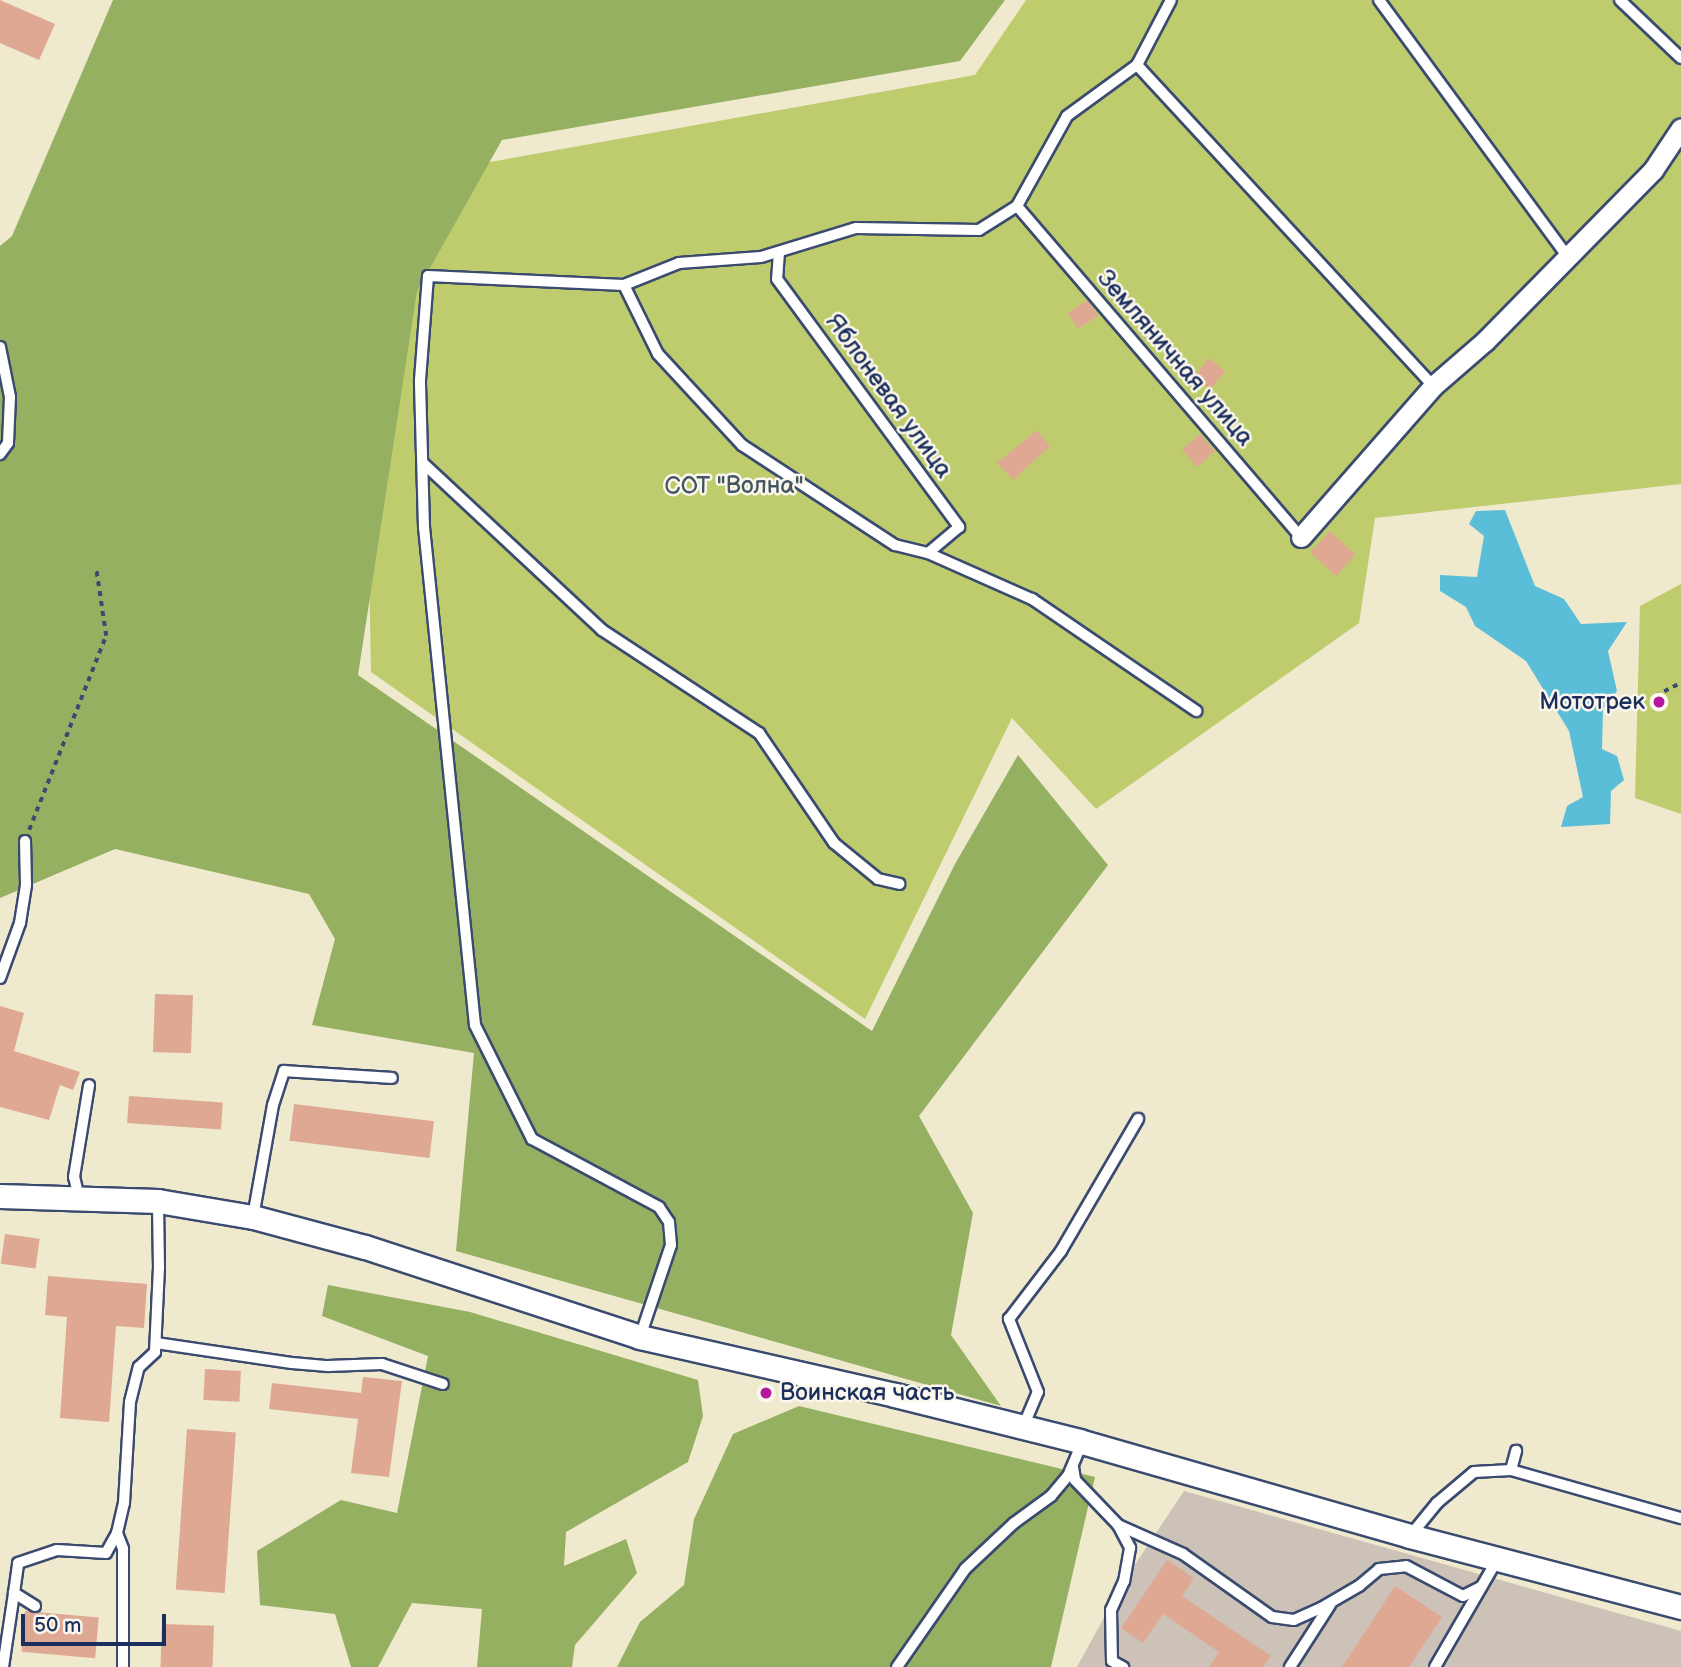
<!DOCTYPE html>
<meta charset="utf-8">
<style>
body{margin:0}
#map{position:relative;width:1681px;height:1667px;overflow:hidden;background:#efe9ce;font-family:"Balsamiq Sans",sans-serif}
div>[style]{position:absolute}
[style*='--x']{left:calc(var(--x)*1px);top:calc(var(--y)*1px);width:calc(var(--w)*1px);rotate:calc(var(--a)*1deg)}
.industrial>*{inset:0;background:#ccc2b8}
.green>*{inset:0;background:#becc6e}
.forest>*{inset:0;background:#96b061}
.water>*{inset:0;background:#5abed8}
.building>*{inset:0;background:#dea893;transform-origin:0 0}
.path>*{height:3.5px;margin-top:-1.75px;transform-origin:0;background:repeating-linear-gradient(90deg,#3b4b6f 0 5px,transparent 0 10px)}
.roads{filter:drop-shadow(2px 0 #3b4b6f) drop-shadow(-2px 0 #3b4b6f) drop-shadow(0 2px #3b4b6f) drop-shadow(0 -2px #3b4b6f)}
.service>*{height:10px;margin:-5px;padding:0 5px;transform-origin:5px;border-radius:5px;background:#fff}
.minor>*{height:19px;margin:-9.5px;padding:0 9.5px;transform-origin:9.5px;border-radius:9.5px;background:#fff}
.tertiary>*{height:23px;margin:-11.5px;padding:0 11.5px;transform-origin:11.5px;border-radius:11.5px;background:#fff}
.dots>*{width:19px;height:19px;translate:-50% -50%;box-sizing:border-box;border:4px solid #fbf7ec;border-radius:50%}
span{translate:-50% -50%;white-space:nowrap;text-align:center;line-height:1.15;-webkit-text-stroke:5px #fbf7ec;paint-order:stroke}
.street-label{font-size:24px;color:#1b2f5e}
.park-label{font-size:24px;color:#445662}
.poi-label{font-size:24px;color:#1b2f5e}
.right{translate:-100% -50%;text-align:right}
.left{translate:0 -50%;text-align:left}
.scale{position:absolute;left:21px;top:1614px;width:145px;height:32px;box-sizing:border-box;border:4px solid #1b2f5e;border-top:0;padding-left:9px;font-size:21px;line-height:24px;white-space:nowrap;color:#1b2f5e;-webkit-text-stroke:5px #fbf7ec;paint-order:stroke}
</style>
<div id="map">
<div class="industrial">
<i style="clip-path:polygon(1184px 1491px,1681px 1631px,1681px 1667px,1077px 1667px,1124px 1581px)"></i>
</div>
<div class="green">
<i style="clip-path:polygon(1026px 0,1681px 0,1681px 484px,1375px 518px,1359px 623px,1096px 809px,1012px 718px,865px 1019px,371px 672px,362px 185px,975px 75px)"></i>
<i style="clip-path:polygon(1681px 584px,1681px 814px,1635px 798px,1640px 606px)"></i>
</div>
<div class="forest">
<i style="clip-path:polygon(113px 0,1005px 0,960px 61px,502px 140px,417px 291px,358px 675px,872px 1031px,955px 864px,1018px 755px,1108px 865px,919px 1116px,973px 1213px,951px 1335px,1001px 1406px,456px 1251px,474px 1053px,312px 1025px,335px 939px,309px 894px,115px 849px,0 898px,0 246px,12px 236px)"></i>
<i style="clip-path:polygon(328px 1285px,470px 1312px,698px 1380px,703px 1416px,688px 1462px,566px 1532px,564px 1566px,626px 1539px,637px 1573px,575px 1645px,572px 1667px,477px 1667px,482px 1609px,412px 1603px,378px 1667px,351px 1667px,335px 1614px,260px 1605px,257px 1551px,341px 1500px,397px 1513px,428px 1356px,322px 1316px)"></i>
<i style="clip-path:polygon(799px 1406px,1095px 1477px,1051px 1667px,617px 1667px,640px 1622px,684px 1585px,694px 1519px,733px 1434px)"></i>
</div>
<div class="water">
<i style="clip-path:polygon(1505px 510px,1535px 586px,1564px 599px,1581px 624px,1627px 622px,1608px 651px,1617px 691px,1603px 709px,1602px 749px,1617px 756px,1624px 780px,1611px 791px,1610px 824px,1561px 827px,1567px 806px,1583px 797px,1569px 731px,1526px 661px,1475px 626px,1466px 607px,1440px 591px,1440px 575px,1477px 577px,1484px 536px,1469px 524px,1476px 511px)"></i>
</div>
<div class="building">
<i style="clip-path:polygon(0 0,55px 24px,39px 60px,0 43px)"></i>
<i style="left:1088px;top:300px;width:19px;height:24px;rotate:58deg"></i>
<i style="left:1209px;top:358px;width:21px;height:24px;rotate:39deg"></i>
<i style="clip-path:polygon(1037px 430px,1050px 446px,1013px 480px,997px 463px)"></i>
<i style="left:1200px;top:434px;width:23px;height:24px;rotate:49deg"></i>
<i style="left:1330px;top:531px;width:35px;height:29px;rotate:43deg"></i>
<i style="left:155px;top:994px;width:38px;height:58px;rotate:2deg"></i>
<i style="clip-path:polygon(0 1006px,24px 1013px,14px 1051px,80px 1072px,73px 1090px,60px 1085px,49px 1120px,0 1107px)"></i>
<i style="left:129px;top:1096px;width:94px;height:27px;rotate:4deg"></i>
<i style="left:294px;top:1104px;width:141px;height:37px;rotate:7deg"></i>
<i style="left:5px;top:1234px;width:35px;height:30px;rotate:8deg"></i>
<i style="clip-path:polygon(48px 1276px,147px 1284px,144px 1328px,116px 1326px,109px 1422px,60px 1418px,67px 1317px,45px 1315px)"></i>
<i style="left:205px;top:1369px;width:36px;height:31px;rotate:3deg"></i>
<i style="clip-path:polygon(363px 1377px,402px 1381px,389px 1477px,351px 1473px,358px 1419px,269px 1409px,272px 1383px,361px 1393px)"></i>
<i style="left:187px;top:1429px;width:49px;height:161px;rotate:4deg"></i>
<i style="clip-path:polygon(1167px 1560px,1194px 1578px,1182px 1596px,1271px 1656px,1263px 1667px,1209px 1667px,1219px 1652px,1163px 1614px,1143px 1643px,1121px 1628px)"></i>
<i style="clip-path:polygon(1395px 1586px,1442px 1617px,1409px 1667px,1342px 1667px)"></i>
<i style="left:25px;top:1611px;width:74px;height:41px;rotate:5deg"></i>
<i style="left:162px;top:1624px;width:52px;height:43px;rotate:2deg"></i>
</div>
<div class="path">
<i style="--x:1655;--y:696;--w:29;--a:-27"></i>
<i style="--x:29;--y:830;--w:209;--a:-68.4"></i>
<i style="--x:106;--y:636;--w:68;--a:-98.5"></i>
</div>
<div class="roads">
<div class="service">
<i style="--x:1379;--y:0;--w:318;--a:53.7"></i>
<i style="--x:1620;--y:0;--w:84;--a:43.6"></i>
<i style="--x:1137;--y:65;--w:437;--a:47.3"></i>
<i style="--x:1017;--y:206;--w:436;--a:49.4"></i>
<i style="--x:779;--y:252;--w:27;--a:94"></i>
<i style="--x:777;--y:279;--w:308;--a:53.7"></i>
<i style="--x:959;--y:527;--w:40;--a:140"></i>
<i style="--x:624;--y:285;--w:77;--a:63.8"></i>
<i style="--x:658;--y:354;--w:124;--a:47.3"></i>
<i style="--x:742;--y:445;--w:183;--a:33.2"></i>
<i style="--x:895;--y:545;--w:34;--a:14"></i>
<i style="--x:928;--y:553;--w:114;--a:23.9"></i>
<i style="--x:1032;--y:599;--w:199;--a:34.3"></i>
<i style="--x:0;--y:347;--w:51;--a:78.7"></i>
<i style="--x:10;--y:397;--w:46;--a:92.5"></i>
<i style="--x:8;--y:443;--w:14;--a:126"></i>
<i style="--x:423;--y:463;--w:245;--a:43"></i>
<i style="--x:602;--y:630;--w:188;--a:33.3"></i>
<i style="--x:759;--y:733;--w:133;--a:55.7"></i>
<i style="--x:834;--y:843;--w:57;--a:39.3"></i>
<i style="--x:878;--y:879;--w:22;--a:13"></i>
<i style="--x:0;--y:978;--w:59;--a:-70"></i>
<i style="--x:20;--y:923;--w:39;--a:-81"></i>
<i style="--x:26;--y:884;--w:43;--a:-91.3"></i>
<i style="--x:79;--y:1198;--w:22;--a:-103"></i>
<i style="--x:74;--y:1177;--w:93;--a:-80.7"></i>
<i style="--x:253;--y:1217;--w:114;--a:-79.9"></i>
<i style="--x:273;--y:1105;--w:36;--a:-72"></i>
<i style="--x:284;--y:1071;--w:108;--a:3.7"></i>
<i style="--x:640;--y:1337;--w:97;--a:-71.4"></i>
<i style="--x:671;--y:1245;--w:23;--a:-95"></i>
<i style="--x:669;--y:1222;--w:18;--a:-124"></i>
<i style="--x:659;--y:1207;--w:144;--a:-151.8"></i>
<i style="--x:532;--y:1139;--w:127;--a:-116.6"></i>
<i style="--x:475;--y:1025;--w:501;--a:-95.85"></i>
<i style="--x:424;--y:527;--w:147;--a:-91.6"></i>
<i style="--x:420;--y:380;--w:104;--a:-85.6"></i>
<i style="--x:428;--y:276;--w:196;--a:2.6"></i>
<i style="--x:624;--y:285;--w:59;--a:-21.8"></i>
<i style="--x:679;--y:263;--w:82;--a:-4.2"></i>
<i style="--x:761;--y:257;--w:99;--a:-17"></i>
<i style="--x:856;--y:228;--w:123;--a:0.9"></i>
<i style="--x:979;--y:230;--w:45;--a:-32.3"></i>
<i style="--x:1017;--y:206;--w:103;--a:-60.9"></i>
<i style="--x:1067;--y:116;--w:87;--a:-36.1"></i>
<i style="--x:1137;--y:65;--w:73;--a:-62.4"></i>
<i style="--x:156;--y:1343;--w:137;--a:8.4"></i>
<i style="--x:292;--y:1363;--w:36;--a:5"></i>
<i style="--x:328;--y:1366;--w:54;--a:-2.1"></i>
<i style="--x:382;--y:1364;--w:64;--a:18.2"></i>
<i style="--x:1023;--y:1427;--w:38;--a:-67"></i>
<i style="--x:1038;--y:1392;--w:79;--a:-111.7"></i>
<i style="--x:1009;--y:1319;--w:86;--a:-52.6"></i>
<i style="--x:1061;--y:1251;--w:153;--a:-59.7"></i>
<i style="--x:1073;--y:1467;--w:13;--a:81"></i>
<i style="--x:1075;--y:1480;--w:62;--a:46.3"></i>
<i style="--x:1118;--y:1525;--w:26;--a:62"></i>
<i style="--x:1130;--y:1548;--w:34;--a:100"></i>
<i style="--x:1124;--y:1581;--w:32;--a:114"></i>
<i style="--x:1111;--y:1610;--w:51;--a:88.9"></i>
<i style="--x:1112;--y:1661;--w:13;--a:29"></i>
<i style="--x:1511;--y:1470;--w:20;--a:-75"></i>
<i style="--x:1118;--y:1525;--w:71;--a:24"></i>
<i style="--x:1183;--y:1554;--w:109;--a:35.3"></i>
<i style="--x:1272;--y:1617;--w:22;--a:8"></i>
<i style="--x:1294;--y:1620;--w:30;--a:-24"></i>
<i style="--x:1321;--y:1608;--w:44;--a:-30.1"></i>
<i style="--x:1359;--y:1586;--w:26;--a:-40"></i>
<i style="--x:1379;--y:1569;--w:27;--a:-6"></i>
<i style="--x:1406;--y:1566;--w:64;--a:27.8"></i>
<i style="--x:1463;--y:1596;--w:20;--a:-27"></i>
<i style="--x:117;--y:1533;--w:17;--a:69"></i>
<i style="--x:123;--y:1549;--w:118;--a:90"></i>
<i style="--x:1410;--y:1536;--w:43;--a:-50.7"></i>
<i style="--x:1437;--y:1503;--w:48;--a:-40"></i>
<i style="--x:1474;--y:1472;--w:37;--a:-3"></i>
<i style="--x:1511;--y:1470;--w:177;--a:15.8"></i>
<i style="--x:35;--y:1606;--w:25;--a:-148"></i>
<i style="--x:14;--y:1593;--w:30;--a:-82"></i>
<i style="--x:18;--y:1563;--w:41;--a:-18.4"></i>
<i style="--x:57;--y:1550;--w:49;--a:3.5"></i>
<i style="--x:106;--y:1553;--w:23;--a:-61"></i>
<i style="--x:117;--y:1533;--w:31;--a:-77"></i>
<i style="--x:124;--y:1503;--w:101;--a:-86.6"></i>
<i style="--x:130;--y:1402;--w:36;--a:-76"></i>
<i style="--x:139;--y:1367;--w:22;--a:-43"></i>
<i style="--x:155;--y:1352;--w:84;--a:-87.3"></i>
<i style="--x:159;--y:1268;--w:66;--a:-90.9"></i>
<i style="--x:3;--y:1667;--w:75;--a:-81.5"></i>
<i style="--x:897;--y:1667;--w:119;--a:-55.2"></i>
<i style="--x:965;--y:1569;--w:67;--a:-43.2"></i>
<i style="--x:1014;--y:1523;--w:46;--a:-36.1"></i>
<i style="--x:1051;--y:1496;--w:26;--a:-50"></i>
<i style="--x:1068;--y:1476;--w:28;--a:-67"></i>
<i style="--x:1079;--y:1450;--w:8;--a:-90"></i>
<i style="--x:1290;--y:1667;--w:74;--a:-57.2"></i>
<i style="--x:1435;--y:1667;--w:124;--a:-59.9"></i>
</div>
<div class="minor">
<i style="--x:1301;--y:537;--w:201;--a:-48.8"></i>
<i style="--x:1433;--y:386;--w:69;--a:-40.9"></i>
<i style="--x:1485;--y:341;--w:240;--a:-45.5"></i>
<i style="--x:1653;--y:170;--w:50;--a:-56.3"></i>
</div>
<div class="tertiary">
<i style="--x:0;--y:1196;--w:158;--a:1.8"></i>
<i style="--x:158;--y:1201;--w:96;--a:9.6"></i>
<i style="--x:253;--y:1217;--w:116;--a:15"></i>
<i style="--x:365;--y:1247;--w:289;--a:18.1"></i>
<i style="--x:640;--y:1337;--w:262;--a:12.8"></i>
<i style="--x:895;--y:1395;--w:190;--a:14"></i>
<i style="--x:1079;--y:1441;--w:344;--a:16"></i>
<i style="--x:1410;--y:1536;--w:280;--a:14.7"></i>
</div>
</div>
<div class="dots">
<i style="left:1659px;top:702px;background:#b5179e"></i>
<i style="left:766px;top:1393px;background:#b5179e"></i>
</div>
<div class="street-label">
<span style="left:1175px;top:358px;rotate:49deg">Земляничная улица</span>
<span style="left:889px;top:396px;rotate:54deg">Яблоневая улица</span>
</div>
<div class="park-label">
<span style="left:734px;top:486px">СОТ "Волна"</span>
</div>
<div class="poi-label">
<span class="right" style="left:1645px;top:702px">Мототрек</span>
<span class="left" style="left:780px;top:1393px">Воинская часть</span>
</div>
<div class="scale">50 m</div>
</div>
